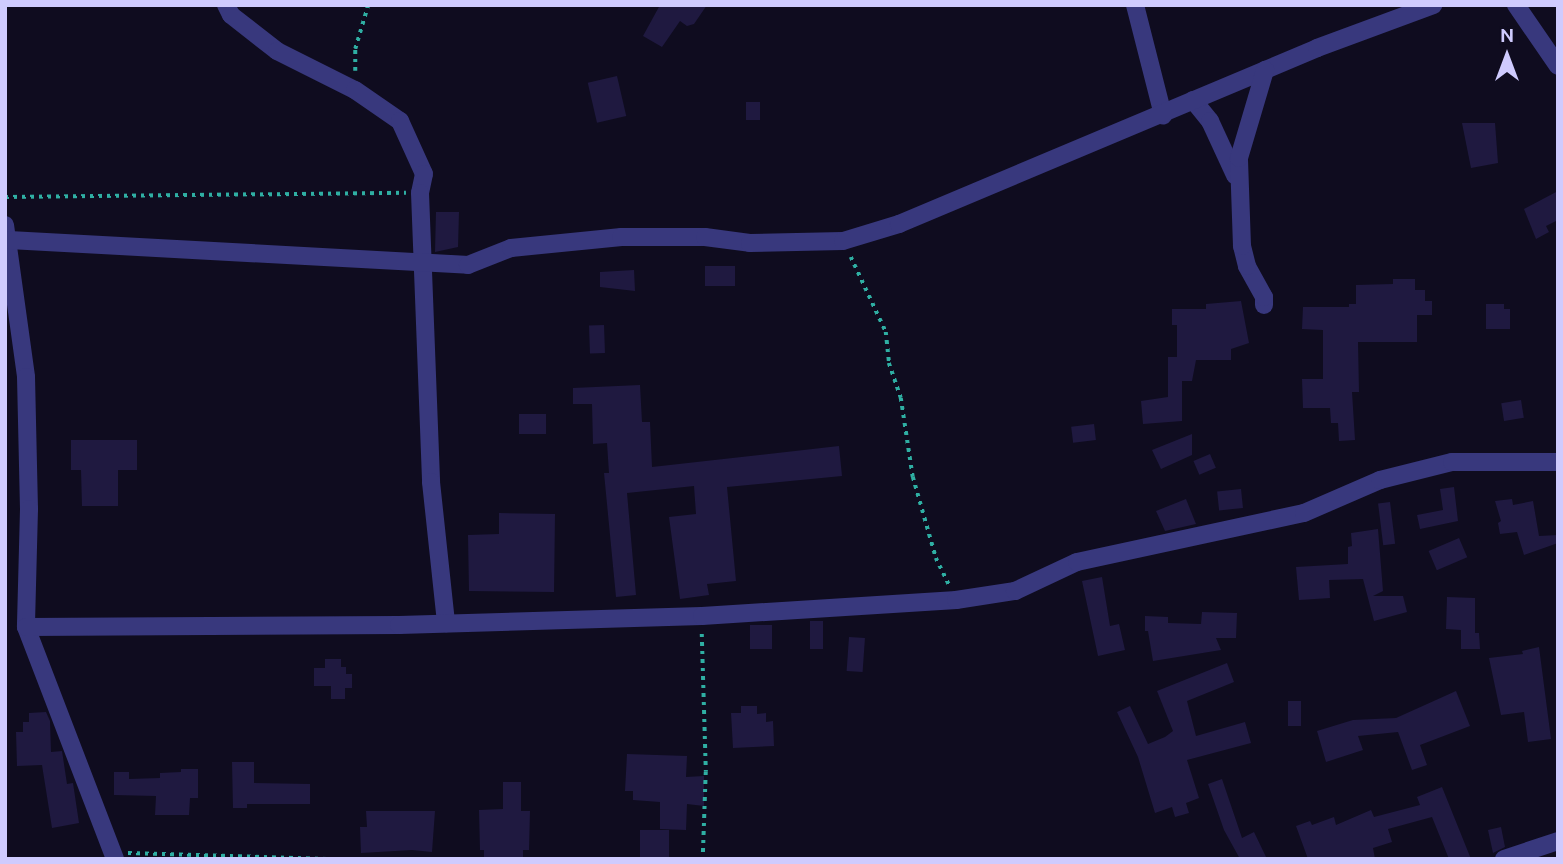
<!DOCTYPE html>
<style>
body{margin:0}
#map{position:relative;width:1563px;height:864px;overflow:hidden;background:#0f0c1f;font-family:Ubuntu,sans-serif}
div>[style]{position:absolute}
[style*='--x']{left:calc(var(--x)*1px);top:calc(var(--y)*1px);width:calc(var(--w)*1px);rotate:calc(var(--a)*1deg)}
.building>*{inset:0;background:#1f1940;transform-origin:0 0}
.path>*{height:3.5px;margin-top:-1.75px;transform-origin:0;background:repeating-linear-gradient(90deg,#2fafa3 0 3.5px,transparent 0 8.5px)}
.minor>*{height:18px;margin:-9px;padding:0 9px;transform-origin:9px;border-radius:9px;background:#38387d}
span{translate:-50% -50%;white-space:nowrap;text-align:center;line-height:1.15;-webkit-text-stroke:6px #0f0c1f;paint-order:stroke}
.frame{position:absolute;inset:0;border:7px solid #cfcbfe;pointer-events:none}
.north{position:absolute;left:1472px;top:21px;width:70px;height:70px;-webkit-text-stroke:5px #0f0c1f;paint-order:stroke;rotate:0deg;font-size:19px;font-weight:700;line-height:28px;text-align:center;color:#cfcbfe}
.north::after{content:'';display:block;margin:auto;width:24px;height:32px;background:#cfcbfe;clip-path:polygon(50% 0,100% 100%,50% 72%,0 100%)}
</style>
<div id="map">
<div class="building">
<i style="clip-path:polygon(660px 5px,707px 5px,694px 24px,687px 26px,680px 21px,662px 47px,643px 36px)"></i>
<i style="left:617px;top:76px;width:41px;height:30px;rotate:77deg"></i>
<i style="left:746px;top:102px;width:14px;height:18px"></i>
<i style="clip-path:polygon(1462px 123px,1495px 123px,1498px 163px,1471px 168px)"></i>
<i style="clip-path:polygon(1558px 191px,1558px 220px,1546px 226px,1549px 232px,1536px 239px,1524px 209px)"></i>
<i style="clip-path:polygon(436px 212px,459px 212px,458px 247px,435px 252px)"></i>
<i style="left:705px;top:266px;width:30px;height:20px"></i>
<i style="clip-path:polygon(634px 270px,635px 291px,600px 287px,600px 272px)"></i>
<i style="clip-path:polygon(1393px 279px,1415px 279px,1415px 290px,1425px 290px,1425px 301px,1432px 301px,1432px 315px,1417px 315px,1417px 342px,1358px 342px,1359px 392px,1352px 392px,1355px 440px,1339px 441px,1338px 423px,1331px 423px,1330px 408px,1303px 408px,1302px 379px,1323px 379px,1323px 330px,1302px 329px,1303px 307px,1349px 307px,1349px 304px,1356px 304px,1356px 285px,1393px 284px)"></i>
<i style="clip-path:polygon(1241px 301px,1249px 343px,1231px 349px,1231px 360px,1196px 360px,1192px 381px,1182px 381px,1182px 421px,1143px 424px,1141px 401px,1168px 397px,1168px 357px,1177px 357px,1177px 325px,1172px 325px,1172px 309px,1206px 309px,1206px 304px)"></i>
<i style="clip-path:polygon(1486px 304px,1504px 304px,1504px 309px,1510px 309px,1510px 329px,1486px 329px)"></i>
<i style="left:604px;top:325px;width:28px;height:15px;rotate:88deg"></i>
<i style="clip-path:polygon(640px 385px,642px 422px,650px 422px,652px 467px,839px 446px,842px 476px,727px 487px,736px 581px,707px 584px,709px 595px,680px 599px,669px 517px,696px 514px,694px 486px,627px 493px,636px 595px,616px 597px,604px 473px,609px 473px,607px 443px,593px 444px,592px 404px,573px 404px,573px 388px)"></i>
<i style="left:1521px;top:400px;width:18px;height:20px;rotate:81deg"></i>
<i style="left:519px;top:414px;width:27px;height:20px"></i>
<i style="left:1094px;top:424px;width:16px;height:23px;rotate:83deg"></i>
<i style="clip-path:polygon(1192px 434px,1192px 455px,1161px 469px,1152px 450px)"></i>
<i style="clip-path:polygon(71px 440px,137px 440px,137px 470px,118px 470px,118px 506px,82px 506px,81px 470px,71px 470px)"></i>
<i style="left:1210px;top:454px;width:15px;height:18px;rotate:67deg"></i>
<i style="clip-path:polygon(1454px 487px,1458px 521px,1420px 529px,1417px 515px,1443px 510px,1440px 489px)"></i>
<i style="left:1241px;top:489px;width:19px;height:24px;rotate:84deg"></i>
<i style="clip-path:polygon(1186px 499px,1196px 524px,1165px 531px,1156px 511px)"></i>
<i style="clip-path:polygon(1512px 499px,1513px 505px,1533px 501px,1539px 536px,1558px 535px,1558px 543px,1524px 555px,1517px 532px,1500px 534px,1498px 523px,1501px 521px,1495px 501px)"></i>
<i style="left:1390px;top:502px;width:42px;height:12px;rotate:83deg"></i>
<i style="clip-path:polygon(499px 513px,555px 514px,554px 592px,469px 591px,468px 535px,499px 534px)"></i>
<i style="clip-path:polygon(1378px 529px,1383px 591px,1373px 596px,1403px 596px,1407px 612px,1374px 621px,1363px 579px,1329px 580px,1330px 598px,1299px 600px,1296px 567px,1348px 564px,1348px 547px,1352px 546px,1351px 533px)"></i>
<i style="left:1459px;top:538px;width:21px;height:33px;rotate:67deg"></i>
<i style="clip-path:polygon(1102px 577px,1110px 626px,1119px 624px,1125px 650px,1098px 656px,1082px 581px)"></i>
<i style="clip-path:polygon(1447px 597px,1475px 598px,1475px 633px,1479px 633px,1480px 649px,1461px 649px,1461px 630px,1446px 629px)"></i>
<i style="clip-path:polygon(1202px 612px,1237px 613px,1236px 638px,1216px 638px,1221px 650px,1153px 661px,1148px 631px,1145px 631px,1145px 616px,1168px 617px,1168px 623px,1201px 624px)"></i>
<i style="left:810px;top:621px;width:13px;height:28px"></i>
<i style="left:750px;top:625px;width:22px;height:24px"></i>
<i style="left:849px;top:637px;width:16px;height:34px;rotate:4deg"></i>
<i style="clip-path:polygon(1539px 647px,1551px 739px,1528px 742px,1524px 712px,1501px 715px,1489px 658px,1523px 654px,1522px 651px)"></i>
<i style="clip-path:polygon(325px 659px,341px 659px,341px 667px,346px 667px,346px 674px,352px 674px,352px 688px,345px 688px,345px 699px,331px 699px,331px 686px,314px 686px,314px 668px,325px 668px)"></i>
<i style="clip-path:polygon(1227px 663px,1234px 682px,1187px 701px,1196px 736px,1245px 722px,1251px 743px,1187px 760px,1199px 798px,1186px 803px,1189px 813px,1175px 817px,1172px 807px,1155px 813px,1138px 757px,1117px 712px,1130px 706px,1148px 744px,1165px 737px,1173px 731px,1157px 691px)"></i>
<i style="clip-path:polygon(1456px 691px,1470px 726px,1420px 745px,1427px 765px,1412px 770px,1398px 732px,1358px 736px,1363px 750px,1326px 762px,1317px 731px,1353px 720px,1396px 718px)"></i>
<i style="left:1288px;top:701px;width:13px;height:25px"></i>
<i style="clip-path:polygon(741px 706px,757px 706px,757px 714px,766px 713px,766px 722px,773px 721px,774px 746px,733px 748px,731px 713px,741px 713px)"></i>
<i style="clip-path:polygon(46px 712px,50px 721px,51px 752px,62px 751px,67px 784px,73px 783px,79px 823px,52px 828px,42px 765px,17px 766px,16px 732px,23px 732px,23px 722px,29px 722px,29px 713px)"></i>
<i style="clip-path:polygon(627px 754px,687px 756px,686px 777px,704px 776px,704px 806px,687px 804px,686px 830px,660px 829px,660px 802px,633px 800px,633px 791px,625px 791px)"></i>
<i style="clip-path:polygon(232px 762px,254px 762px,254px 783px,310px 784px,310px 804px,247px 804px,247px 808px,233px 808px)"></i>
<i style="clip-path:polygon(181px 769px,198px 769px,198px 798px,190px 798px,189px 815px,155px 815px,156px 796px,114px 795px,114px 772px,129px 772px,129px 779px,160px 778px,160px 773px,181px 772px)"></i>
<i style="clip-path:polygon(1222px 779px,1242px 838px,1254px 832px,1267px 859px,1240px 859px,1224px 830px,1208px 784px)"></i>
<i style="clip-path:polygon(503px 782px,521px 782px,521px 811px,530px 811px,529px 850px,523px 850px,523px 859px,484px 859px,484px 850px,480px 850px,479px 810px,503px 809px)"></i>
<i style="clip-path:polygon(1442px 787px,1471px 859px,1449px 859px,1432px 817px,1388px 829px,1392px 842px,1373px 848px,1375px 859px,1308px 859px,1296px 826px,1310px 821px,1312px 825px,1334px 817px,1336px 825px,1371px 810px,1374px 817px,1420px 805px,1417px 797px)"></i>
<i style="clip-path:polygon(366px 811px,435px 811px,432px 852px,412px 850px,361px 853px,360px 827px,367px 827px)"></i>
<i style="clip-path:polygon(1501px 827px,1505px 847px,1493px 853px,1488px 830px)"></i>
<i style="left:640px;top:830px;width:29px;height:29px"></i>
</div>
<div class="path">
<i style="--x:355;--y:71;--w:22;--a:-90"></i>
<i style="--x:355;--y:49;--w:46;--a:-73.5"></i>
<i style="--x:5;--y:197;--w:401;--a:-0.6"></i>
<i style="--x:851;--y:257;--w:83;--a:65"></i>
<i style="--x:886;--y:332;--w:31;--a:84"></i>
<i style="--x:889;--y:363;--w:37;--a:71"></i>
<i style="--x:901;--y:398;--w:80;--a:81.4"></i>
<i style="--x:913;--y:477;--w:84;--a:74.1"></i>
<i style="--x:936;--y:558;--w:30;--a:64"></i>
<i style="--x:702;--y:634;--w:138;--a:88.3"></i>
<i style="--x:706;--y:772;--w:87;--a:92"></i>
<i style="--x:128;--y:853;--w:199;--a:1.7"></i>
</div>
<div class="minor">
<i style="--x:226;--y:5;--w:11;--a:63"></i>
<i style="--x:231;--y:15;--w:58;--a:38"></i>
<i style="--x:277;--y:51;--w:87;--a:26.6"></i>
<i style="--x:355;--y:90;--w:55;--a:34.6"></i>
<i style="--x:400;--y:121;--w:58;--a:65.6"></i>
<i style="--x:424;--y:174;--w:19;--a:102"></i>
<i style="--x:420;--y:193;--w:289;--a:87.8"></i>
<i style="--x:431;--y:482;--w:142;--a:83.9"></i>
<i style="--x:1135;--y:5;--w:114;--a:75.7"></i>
<i style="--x:1516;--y:5;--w:74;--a:55.5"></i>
<i style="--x:1193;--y:100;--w:27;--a:51"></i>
<i style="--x:1210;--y:121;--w:60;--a:65.2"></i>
<i style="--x:5;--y:225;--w:153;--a:82.1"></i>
<i style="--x:26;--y:377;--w:132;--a:88.7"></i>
<i style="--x:29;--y:509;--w:118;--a:91.5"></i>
<i style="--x:26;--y:627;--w:248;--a:69"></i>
<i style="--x:9;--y:240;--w:460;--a:3.1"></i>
<i style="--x:468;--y:265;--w:46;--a:-21.6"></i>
<i style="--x:511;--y:248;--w:111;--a:-5.7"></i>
<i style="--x:621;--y:237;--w:84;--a:0"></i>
<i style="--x:705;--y:237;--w:45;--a:7.6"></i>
<i style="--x:750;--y:243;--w:93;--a:-1.2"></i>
<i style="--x:843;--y:241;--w:59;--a:-16.9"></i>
<i style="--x:899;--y:224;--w:454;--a:-22.8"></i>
<i style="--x:1317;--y:48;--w:124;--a:-20.3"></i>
<i style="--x:1264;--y:305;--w:8;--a:-90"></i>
<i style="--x:1264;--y:297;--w:35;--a:-119"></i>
<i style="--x:1247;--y:266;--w:21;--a:-104"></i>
<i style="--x:1242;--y:246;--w:88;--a:-92"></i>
<i style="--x:1239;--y:158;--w:92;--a:-73.5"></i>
<i style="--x:26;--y:627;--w:373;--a:-0.3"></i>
<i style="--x:399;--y:625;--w:303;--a:-1.7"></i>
<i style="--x:702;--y:616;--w:255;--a:-3.6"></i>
<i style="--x:956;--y:600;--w:60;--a:-8.7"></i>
<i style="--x:1015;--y:591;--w:68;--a:-25.1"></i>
<i style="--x:1077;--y:562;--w:232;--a:-12.2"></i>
<i style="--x:1304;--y:513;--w:83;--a:-23.5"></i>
<i style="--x:1380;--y:480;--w:74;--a:-14"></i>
<i style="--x:1452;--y:462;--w:106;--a:0"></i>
<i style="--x:1504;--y:859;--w:57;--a:-18.4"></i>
</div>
<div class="frame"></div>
<div class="north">N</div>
</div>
